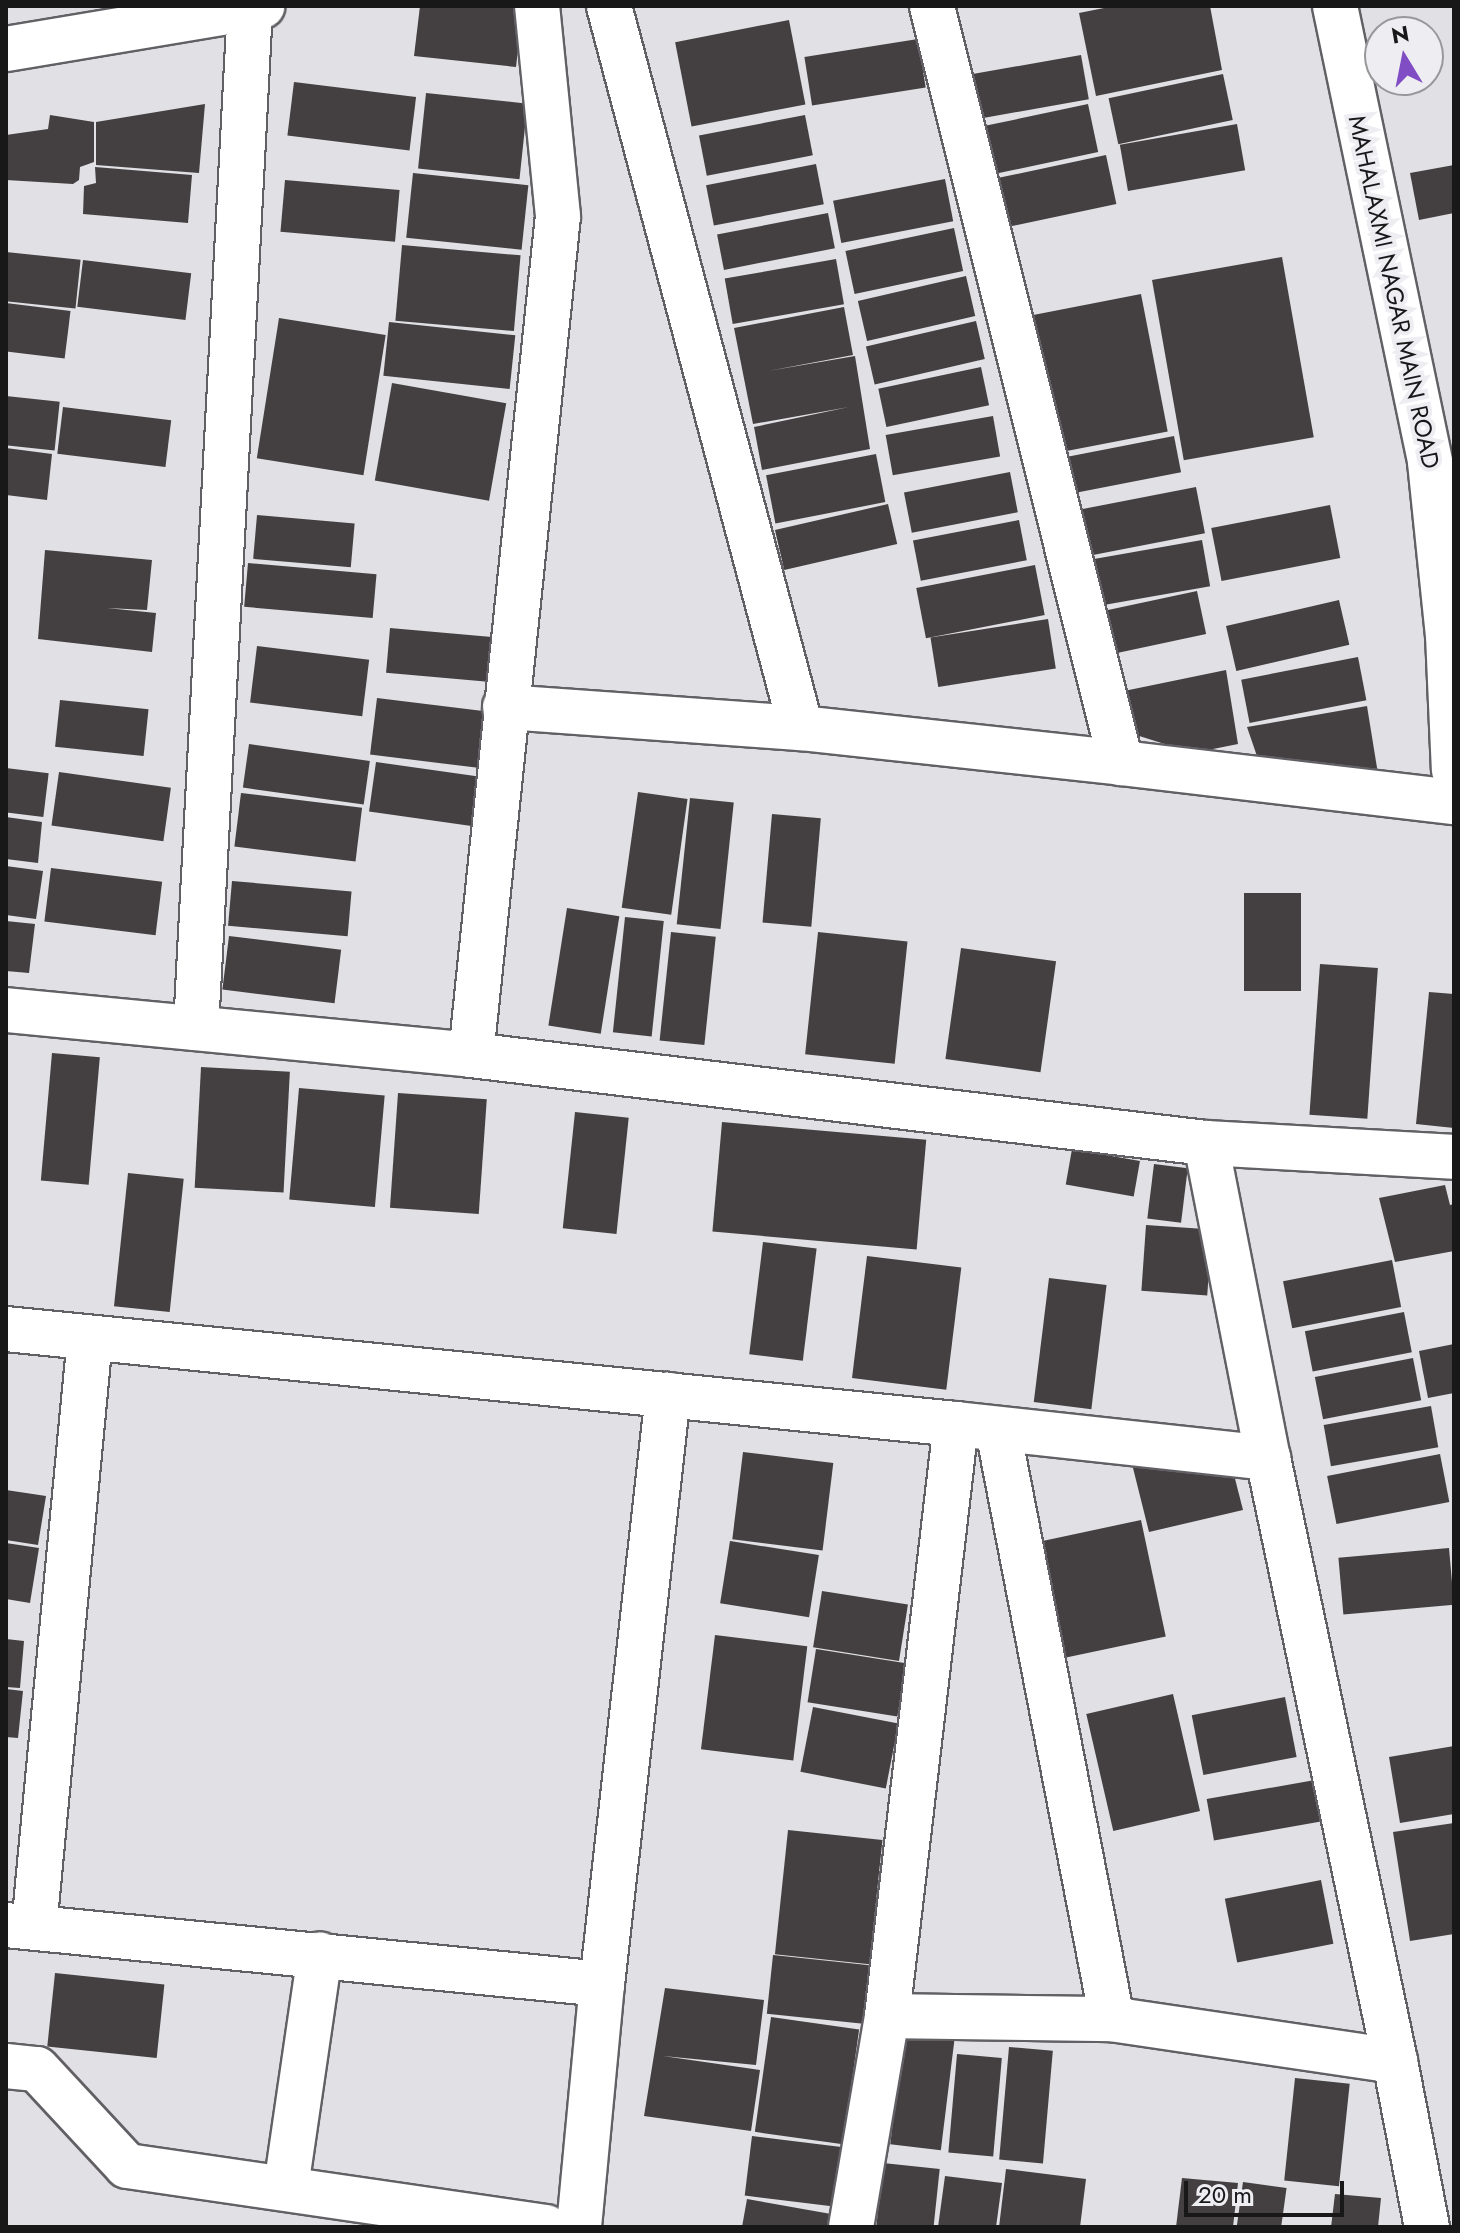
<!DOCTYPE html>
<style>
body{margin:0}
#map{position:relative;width:1460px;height:2233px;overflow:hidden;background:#e1e0e4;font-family:Jost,sans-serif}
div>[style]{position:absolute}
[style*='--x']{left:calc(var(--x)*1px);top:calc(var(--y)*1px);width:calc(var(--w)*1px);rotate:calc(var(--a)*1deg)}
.building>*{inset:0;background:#444041;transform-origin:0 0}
.roads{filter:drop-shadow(2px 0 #626064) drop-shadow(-2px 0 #626064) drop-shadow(0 2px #626064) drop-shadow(0 -2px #626064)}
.street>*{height:44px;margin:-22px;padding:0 22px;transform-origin:22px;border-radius:22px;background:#fff}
.secondary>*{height:44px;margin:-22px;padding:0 22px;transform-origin:22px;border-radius:22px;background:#fff}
span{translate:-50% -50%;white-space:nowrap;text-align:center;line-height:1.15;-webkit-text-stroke:8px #eeedf1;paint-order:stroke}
.street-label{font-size:24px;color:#181819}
.frame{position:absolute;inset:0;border:8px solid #181819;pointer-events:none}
.north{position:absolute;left:1364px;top:16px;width:80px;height:80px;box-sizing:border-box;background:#eeedf1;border:2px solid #98989b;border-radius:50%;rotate:350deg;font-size:22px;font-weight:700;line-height:32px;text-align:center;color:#181819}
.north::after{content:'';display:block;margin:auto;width:28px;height:36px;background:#814dc5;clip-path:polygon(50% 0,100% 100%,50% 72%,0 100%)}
.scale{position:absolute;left:1184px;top:2181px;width:160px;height:36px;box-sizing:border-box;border:4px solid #181819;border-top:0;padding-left:10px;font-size:24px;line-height:28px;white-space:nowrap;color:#181819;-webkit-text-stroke:6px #eeedf1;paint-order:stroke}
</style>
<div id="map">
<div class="building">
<i style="clip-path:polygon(420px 6px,523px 6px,516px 67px,414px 56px)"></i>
<i style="clip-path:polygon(1114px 6px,1210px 6px,1222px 70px,1096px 96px,1079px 13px)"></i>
<i style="left:789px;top:20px;width:86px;height:116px;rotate:79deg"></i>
<i style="left:918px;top:39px;width:49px;height:115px;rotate:81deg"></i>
<i style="left:1081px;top:55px;width:45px;height:110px;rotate:80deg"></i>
<i style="left:1223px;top:74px;width:47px;height:117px;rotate:78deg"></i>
<i style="left:294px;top:82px;width:123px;height:54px;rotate:7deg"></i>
<i style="left:426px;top:93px;width:102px;height:76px;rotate:6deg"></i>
<i style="clip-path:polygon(205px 104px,199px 173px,96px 165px,96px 122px)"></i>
<i style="left:1088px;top:104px;width:49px;height:110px;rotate:78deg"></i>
<i style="clip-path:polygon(50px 115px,94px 122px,94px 162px,80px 167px,79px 180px,73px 184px,6px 180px,6px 135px,48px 129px)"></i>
<i style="left:805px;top:115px;width:41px;height:108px;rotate:79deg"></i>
<i style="left:1237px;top:124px;width:47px;height:119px;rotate:80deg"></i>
<i style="left:1106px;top:155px;width:50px;height:117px;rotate:78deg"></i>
<i style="left:816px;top:164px;width:41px;height:112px;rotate:79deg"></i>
<i style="clip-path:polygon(1454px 165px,1454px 213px,1419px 220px,1410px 173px)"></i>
<i style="clip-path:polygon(95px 167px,192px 175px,188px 223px,83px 214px,84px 186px,96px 183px)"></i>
<i style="left:413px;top:173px;width:116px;height:65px;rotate:6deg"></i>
<i style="left:945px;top:179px;width:43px;height:114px;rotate:79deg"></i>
<i style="left:285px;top:180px;width:115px;height:52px;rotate:5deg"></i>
<i style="left:828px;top:213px;width:36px;height:113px;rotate:79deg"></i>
<i style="left:954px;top:228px;width:44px;height:111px;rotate:78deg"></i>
<i style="left:402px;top:245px;width:119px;height:76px;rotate:5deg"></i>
<i style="left:6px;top:252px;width:75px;height:49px;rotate:6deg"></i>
<i style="left:1282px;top:257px;width:183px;height:132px;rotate:80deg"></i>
<i style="left:836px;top:259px;width:46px;height:113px;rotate:80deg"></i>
<i style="left:83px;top:260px;width:109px;height:47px;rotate:7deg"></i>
<i style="left:966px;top:276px;width:41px;height:111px;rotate:77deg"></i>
<i style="left:1141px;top:294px;width:140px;height:111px;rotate:79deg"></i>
<i style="left:6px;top:303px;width:65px;height:48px;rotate:7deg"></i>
<i style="clip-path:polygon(844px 307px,853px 355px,768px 371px,855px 356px,870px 449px,762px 470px,754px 427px,849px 407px,753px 424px,734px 328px)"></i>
<i style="left:279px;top:318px;width:108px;height:142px;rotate:9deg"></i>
<i style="left:976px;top:321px;width:39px;height:113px;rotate:77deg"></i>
<i style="left:389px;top:322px;width:127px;height:54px;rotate:6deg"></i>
<i style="left:981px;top:367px;width:39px;height:105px;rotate:78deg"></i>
<i style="left:392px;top:383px;width:116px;height:99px;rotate:10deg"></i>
<i style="left:6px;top:396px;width:54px;height:49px;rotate:6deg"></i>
<i style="left:63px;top:407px;width:109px;height:47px;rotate:7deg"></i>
<i style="left:993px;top:416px;width:41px;height:109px;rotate:80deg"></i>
<i style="left:1174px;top:436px;width:37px;height:115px;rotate:79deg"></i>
<i style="clip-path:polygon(6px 448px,52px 454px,47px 500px,6px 495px)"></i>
<i style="left:876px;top:454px;width:49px;height:112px;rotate:79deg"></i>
<i style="left:1010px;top:472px;width:41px;height:108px;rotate:79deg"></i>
<i style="left:1196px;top:487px;width:47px;height:118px;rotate:79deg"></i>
<i style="left:888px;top:504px;width:41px;height:116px;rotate:77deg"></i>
<i style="left:1330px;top:505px;width:54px;height:121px;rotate:79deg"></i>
<i style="left:257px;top:515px;width:98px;height:44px;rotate:5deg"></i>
<i style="left:1019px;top:520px;width:41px;height:108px;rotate:79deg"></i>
<i style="left:1202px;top:540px;width:47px;height:111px;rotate:80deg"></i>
<i style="clip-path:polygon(45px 550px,152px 560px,147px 610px,107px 608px,156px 613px,152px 652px,38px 639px)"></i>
<i style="left:248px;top:563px;width:129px;height:44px;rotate:5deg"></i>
<i style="left:1035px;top:565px;width:51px;height:121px;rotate:79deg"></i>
<i style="left:1197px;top:591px;width:44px;height:97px;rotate:78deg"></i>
<i style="left:1339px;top:600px;width:46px;height:116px;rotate:77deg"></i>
<i style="left:1048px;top:619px;width:50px;height:119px;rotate:81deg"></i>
<i style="left:390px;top:628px;width:105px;height:45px;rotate:5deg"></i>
<i style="left:257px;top:646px;width:113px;height:57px;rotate:7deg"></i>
<i style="left:1358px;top:657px;width:44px;height:119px;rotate:79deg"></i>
<i style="clip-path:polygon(1226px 670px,1238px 744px,1193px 753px,1133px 734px,1124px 691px)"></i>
<i style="left:377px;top:698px;width:117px;height:57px;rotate:7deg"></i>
<i style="left:60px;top:700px;width:89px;height:47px;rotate:6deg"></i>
<i style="clip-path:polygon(1367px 706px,1379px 780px,1259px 762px,1247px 727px)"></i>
<i style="left:249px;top:744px;width:122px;height:44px;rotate:8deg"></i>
<i style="left:376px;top:762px;width:107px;height:50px;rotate:8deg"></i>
<i style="left:6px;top:768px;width:43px;height:44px;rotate:7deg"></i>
<i style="left:59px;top:772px;width:113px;height:54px;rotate:8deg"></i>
<i style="left:638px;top:792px;width:50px;height:117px;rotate:8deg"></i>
<i style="left:241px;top:793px;width:122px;height:54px;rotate:7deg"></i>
<i style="left:690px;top:798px;width:44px;height:127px;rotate:6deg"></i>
<i style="left:772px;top:814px;width:49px;height:109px;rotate:5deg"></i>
<i style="clip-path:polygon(6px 817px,42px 822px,38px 863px,6px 859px)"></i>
<i style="clip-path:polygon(6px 866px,43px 871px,36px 919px,6px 915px)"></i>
<i style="left:51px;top:868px;width:112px;height:54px;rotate:7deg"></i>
<i style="left:232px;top:881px;width:120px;height:45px;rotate:5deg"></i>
<i style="left:1244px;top:893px;width:57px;height:98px"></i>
<i style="left:567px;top:908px;width:53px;height:119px;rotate:9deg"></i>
<i style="left:625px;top:917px;width:39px;height:116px;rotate:6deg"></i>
<i style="clip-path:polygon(6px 921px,35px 924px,29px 973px,6px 971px)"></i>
<i style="left:671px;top:932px;width:45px;height:109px;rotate:6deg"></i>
<i style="left:818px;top:932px;width:90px;height:123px;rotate:6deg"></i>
<i style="left:229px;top:936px;width:113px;height:54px;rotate:7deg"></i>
<i style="left:961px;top:948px;width:96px;height:112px;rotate:8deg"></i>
<i style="left:1320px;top:964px;width:58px;height:151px;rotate:4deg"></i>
<i style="clip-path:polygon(1429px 992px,1454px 994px,1454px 1128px,1416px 1124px)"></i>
<i style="left:52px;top:1053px;width:48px;height:128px;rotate:5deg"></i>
<i style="left:201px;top:1067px;width:89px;height:121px;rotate:3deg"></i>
<i style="left:299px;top:1088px;width:86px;height:112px;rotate:5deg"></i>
<i style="left:398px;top:1093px;width:89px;height:115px;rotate:4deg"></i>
<i style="left:575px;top:1112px;width:54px;height:117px;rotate:6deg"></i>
<i style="left:722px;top:1122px;width:205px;height:110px;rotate:5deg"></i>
<i style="left:1072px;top:1149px;width:69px;height:36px;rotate:10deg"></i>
<i style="left:1154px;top:1164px;width:34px;height:55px;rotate:7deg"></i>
<i style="left:128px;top:1173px;width:56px;height:134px;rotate:6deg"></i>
<i style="clip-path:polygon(1445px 1185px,1450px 1205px,1454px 1204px,1454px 1251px,1395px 1262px,1379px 1198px)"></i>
<i style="left:1146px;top:1225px;width:66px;height:66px;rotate:4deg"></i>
<i style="left:763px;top:1242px;width:54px;height:113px;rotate:7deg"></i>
<i style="left:867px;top:1256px;width:95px;height:123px;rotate:7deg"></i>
<i style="left:1392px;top:1260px;width:48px;height:111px;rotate:79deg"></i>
<i style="left:1049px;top:1278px;width:58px;height:125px;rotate:7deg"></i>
<i style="left:1404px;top:1312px;width:41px;height:101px;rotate:79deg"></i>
<i style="clip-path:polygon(1454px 1344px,1454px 1393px,1428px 1398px,1419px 1351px)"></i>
<i style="left:1413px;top:1358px;width:43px;height:100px;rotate:79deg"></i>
<i style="left:1431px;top:1406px;width:42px;height:109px;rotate:80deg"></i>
<i style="left:743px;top:1452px;width:91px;height:88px;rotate:7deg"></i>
<i style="left:1440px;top:1454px;width:49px;height:115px;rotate:79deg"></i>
<i style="clip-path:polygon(1231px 1463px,1243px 1510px,1149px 1532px,1132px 1464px)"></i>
<i style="clip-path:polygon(6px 1490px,46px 1496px,38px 1545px,6px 1540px)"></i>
<i style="left:1141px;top:1520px;width:119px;height:103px;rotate:78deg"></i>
<i style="left:730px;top:1541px;width:90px;height:63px;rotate:9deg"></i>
<i style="clip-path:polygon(6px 1543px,39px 1548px,30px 1603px,6px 1599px)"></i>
<i style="left:1449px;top:1548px;width:57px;height:111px;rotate:85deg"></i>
<i style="left:822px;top:1591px;width:87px;height:57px;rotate:9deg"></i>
<i style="left:715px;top:1635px;width:93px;height:115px;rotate:7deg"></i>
<i style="clip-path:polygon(6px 1639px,24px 1641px,20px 1688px,6px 1687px)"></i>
<i style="left:816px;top:1649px;width:91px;height:54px;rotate:9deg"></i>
<i style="clip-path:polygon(6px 1689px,23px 1691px,18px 1738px,6px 1737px)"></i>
<i style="left:1173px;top:1694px;width:120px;height:89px;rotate:77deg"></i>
<i style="left:1285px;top:1697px;width:61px;height:95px;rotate:79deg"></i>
<i style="left:813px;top:1707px;width:87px;height:66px;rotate:11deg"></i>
<i style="clip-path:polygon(1454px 1746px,1454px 1814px,1400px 1823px,1389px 1757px)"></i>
<i style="left:1315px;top:1780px;width:42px;height:110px;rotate:80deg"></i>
<i style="clip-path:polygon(1454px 1823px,1454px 1934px,1410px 1941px,1393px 1832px)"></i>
<i style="left:788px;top:1830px;width:95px;height:125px;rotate:6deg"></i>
<i style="left:1321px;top:1880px;width:65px;height:98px;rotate:79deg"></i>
<i style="left:773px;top:1955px;width:97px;height:59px;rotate:6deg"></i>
<i style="left:55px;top:1973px;width:110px;height:74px;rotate:6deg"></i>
<i style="clip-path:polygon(665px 1988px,764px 2000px,756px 2065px,663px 2056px,760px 2070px,751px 2131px,644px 2116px)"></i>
<i style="left:771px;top:2017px;width:89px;height:116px;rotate:8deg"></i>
<i style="left:904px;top:2032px;width:51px;height:113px;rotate:7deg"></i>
<i style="left:1009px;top:2047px;width:44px;height:113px;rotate:5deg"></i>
<i style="left:957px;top:2054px;width:45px;height:99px;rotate:5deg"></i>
<i style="left:1295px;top:2078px;width:55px;height:103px;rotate:6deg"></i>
<i style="left:752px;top:2136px;width:94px;height:60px;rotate:7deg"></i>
<i style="left:883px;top:2163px;width:57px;height:64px;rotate:6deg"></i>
<i style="clip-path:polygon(1006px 2169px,1086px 2179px,1080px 2227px,999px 2227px)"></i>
<i style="clip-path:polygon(945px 2176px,1002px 2183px,996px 2227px,938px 2227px)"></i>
<i style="clip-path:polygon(1182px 2178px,1238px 2183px,1233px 2227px,1176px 2227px)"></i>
<i style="left:1243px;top:2182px;width:44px;height:45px;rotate:8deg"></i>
<i style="clip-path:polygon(1335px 2194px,1381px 2198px,1378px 2227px,1331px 2227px)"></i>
<i style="clip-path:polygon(747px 2199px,831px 2214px,829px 2227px,742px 2227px)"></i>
</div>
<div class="roads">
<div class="street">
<i style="--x:609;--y:6;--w:747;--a:75.11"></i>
<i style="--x:6;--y:49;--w:260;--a:-9.5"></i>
<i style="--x:505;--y:707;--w:297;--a:4.1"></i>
<i style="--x:801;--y:728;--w:322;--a:6.2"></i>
<i style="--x:1121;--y:763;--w:780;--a:-104.02"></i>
<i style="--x:1121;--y:763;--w:335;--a:6.7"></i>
<i style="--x:6;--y:1010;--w:467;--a:5.5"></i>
<i style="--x:471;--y:1055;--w:740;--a:6.83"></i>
<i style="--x:1206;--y:1143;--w:248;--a:3.2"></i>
<i style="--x:196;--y:1028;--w:1020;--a:-86.97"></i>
<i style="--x:471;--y:1055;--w:843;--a:-84.08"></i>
<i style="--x:558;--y:216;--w:211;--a:-95.7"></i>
<i style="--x:1206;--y:1143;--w:321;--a:78.9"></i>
<i style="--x:6;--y:1329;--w:955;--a:5.71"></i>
<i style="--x:956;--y:1424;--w:314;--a:6.2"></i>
<i style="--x:1268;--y:1458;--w:616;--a:78.11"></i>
<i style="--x:1395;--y:2061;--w:286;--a:-171.6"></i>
<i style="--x:1112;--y:2019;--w:600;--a:-100.95"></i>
<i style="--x:6;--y:1925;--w:599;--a:5.65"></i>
<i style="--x:602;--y:1984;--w:593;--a:-83.61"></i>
<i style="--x:34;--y:1927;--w:592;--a:-84.57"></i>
<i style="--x:887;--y:2016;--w:225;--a:0.8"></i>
<i style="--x:1395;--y:2061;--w:169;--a:79.1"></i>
<i style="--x:6;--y:2066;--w:31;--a:6"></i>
<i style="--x:37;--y:2069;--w:132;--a:47.1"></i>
<i style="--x:127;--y:2166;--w:424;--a:8.3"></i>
<i style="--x:286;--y:2187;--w:235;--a:-81.7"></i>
<i style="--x:579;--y:2227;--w:244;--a:-84.6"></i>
<i style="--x:851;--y:2227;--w:214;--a:-80.3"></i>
<i style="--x:887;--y:2016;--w:596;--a:-83.35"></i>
</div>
<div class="secondary">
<i style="--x:1335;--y:6;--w:466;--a:78.2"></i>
<i style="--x:1430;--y:462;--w:174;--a:84.1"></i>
<i style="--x:1448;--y:635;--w:135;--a:87.5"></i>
</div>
</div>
<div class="street-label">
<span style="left:1394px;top:292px;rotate:78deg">MAHALAXMI NAGAR MAIN ROAD</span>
</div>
<div class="frame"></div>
<div class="north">N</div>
<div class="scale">20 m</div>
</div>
